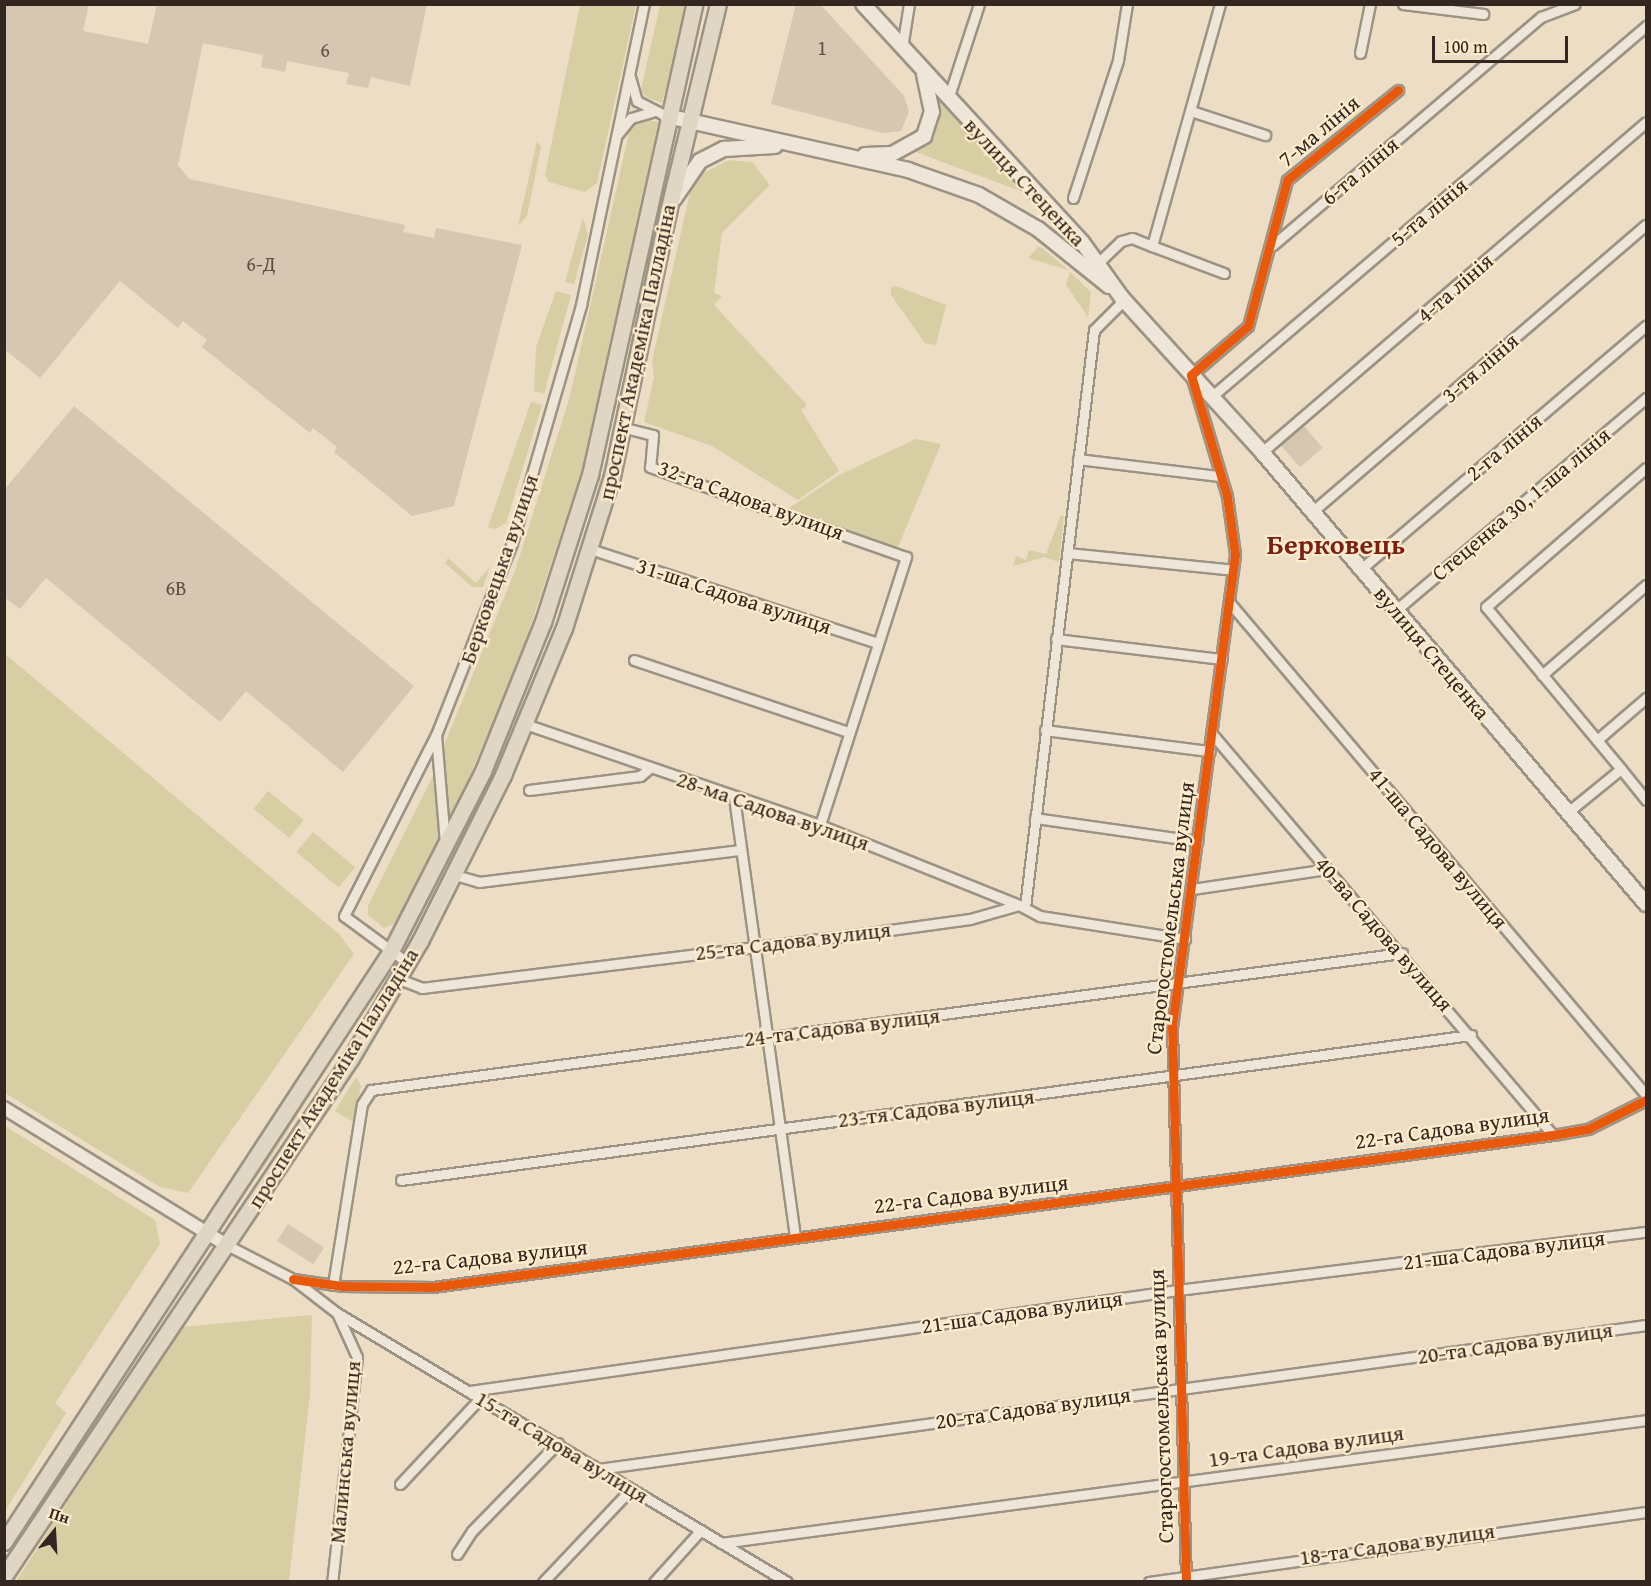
<!DOCTYPE html>
<meta charset="utf-8">
<style>
body{margin:0}
#map{position:relative;width:1651px;height:1586px;overflow:hidden;background:#ecddc4;font-family:"Gentium Book Plus",serif}
div>[style]{position:absolute}
[style*='--x']{left:calc(var(--x)*1px);top:calc(var(--y)*1px);width:calc(var(--w)*1px);rotate:calc(var(--a)*1deg)}
.green>*{inset:0;background:#d7cea3;transform-origin:0 0}
.building>*{inset:0;background:#d7c6b2;transform-origin:0 0}
.roads{filter:drop-shadow(2px 0 #9c9384) drop-shadow(-2px 0 #9c9384) drop-shadow(0 2px #9c9384) drop-shadow(0 -2px #9c9384)}
.minor>*{height:9px;margin:-4.5px;padding:0 4.5px;transform-origin:4.5px;border-radius:4.5px;background:#eee6d9}
.tertiary>*{height:12px;margin:-6px;padding:0 6px;transform-origin:6px;border-radius:6px;background:#eee6d9}
.secondary>*{height:14px;margin:-7px;padding:0 7px;transform-origin:7px;border-radius:7px;background:#eee6d9}
.trunk>*{height:15px;margin:-7.5px;padding:0 7.5px;transform-origin:7.5px;border-radius:7.5px;background:#e1d6c4}
.cycleway>*{height:9px;margin:-4.5px;padding:0 4.5px;transform-origin:4.5px;border-radius:4.5px;background:#e8590c}
span{translate:-50% -50%;white-space:nowrap;text-align:center;line-height:1.15;-webkit-text-stroke:4.5px #feeccd;paint-order:stroke}
.number-label{font-size:20px;color:#5e5046}
.number-label span{-webkit-text-stroke-width:0}
.street-label{font-size:22px;color:#342721}
.district-label{font-size:28px;color:#7a1f14;font-weight:700}
.frame{position:absolute;inset:0;border:6px solid #342721;pointer-events:none}
.north{position:absolute;left:24px;top:1502px;width:60px;height:60px;-webkit-text-stroke:4px #feeccd;paint-order:stroke;rotate:18deg;font-size:16px;font-weight:700;line-height:24px;text-align:center;color:#342721}
.north::after{content:'';display:block;margin:auto;width:21px;height:27px;background:#342721;clip-path:polygon(50% 0,100% 100%,50% 72%,0 100%)}
.scale{position:absolute;left:1432px;top:36px;width:136px;height:27px;box-sizing:border-box;border:3px solid #342721;border-top:0;padding-left:8px;font-size:18px;line-height:21px;white-space:nowrap;color:#342721;-webkit-text-stroke:4px #feeccd;paint-order:stroke}
</style>
<div id="map">
<div class="green">
<i style="clip-path:polygon(580px 5px,636px 5px,597px 183px,585px 192px,549px 182px,545px 175px)"></i>
<i style="clip-path:polygon(660px 5px,688px 5px,662px 103px,646px 97px,641px 90px)"></i>
<i style="clip-path:polygon(938px 97px,1023px 192px,913px 151px,921px 145px)"></i>
<i style="clip-path:polygon(648px 120px,659px 122px,582px 470px,518px 664px,448px 827px,443px 748px,516px 568px,570px 396px,629px 133px,638px 122px)"></i>
<i style="clip-path:polygon(537px 141px,541px 147px,527px 216px,518px 226px)"></i>
<i style="clip-path:polygon(729px 160px,752px 162px,770px 185px,722px 233px,714px 293px,722px 296px,714px 305px,807px 405px,801px 410px,839px 471px,798px 500px,712px 446px,644px 422px,654px 377px,652px 361px,691px 188px,701px 174px)"></i>
<i style="clip-path:polygon(583px 217px,588px 235px,574px 284px,565px 282px)"></i>
<i style="clip-path:polygon(1038px 247px,1042px 248px,1068px 270px,1028px 258px)"></i>
<i style="clip-path:polygon(1070px 272px,1091px 292px,1088px 317px,1066px 285px)"></i>
<i style="clip-path:polygon(896px 286px,946px 305px,936px 345px,925px 343px,891px 295px,891px 287px)"></i>
<i style="clip-path:polygon(556px 291px,571px 295px,544px 394px,534px 391px,536px 347px)"></i>
<i style="clip-path:polygon(531px 402px,542px 405px,506px 523px,495px 529px,488px 527px)"></i>
<i style="clip-path:polygon(916px 439px,941px 444px,898px 547px,783px 512px,841px 474px)"></i>
<i style="clip-path:polygon(1061px 515px,1064px 516px,1059px 562px,1044px 557px,1013px 566px,1016px 556px,1026px 560px,1029px 550px,1046px 554px)"></i>
<i style="clip-path:polygon(448px 558px,476px 583px,490px 567px,483px 587px,472px 587px,445px 563px)"></i>
<i style="clip-path:polygon(4px 653px,339px 934px,354px 954px,188px 1193px,160px 1187px,5px 1093px)"></i>
<i style="clip-path:polygon(434px 774px,439px 842px,396px 923px,384px 928px,368px 915px,368px 906px)"></i>
<i style="left:268px;top:791px;width:46px;height:23px;rotate:39deg"></i>
<i style="left:313px;top:832px;width:55px;height:26px;rotate:40deg"></i>
<i style="clip-path:polygon(390px 969px,273px 1154px,225px 1222px,386px 970px)"></i>
<i style="clip-path:polygon(356px 1077px,361px 1086px,353px 1122px,335px 1111px)"></i>
<i style="clip-path:polygon(5px 1126px,155px 1220px,160px 1244px,55px 1403px,66px 1413px,5px 1511px)"></i>
<i style="clip-path:polygon(312px 1315px,310px 1394px,289px 1581px,16px 1581px,182px 1327px)"></i>
</div>
<div class="building">
<i style="clip-path:polygon(4px 4px,89px 4px,83px 31px,148px 44px,157px 4px,427px 4px,410px 86px,371px 77px,368px 88px,346px 84px,349px 73px,287px 61px,285px 72px,261px 67px,263px 55px,203px 43px,178px 165px,189px 179px,405px 225px,403px 232px,434px 238px,436px 228px,522px 245px,454px 506px,412px 516px,334px 452px,337px 447px,313px 428px,310px 433px,202px 347px,207px 340px,183px 321px,178px 328px,120px 281px,40px 378px,4px 349px)"></i>
<i style="clip-path:polygon(796px 4px,820px 4px,904px 96px,909px 112px,901px 131px,882px 133px,771px 104px)"></i>
<i style="clip-path:polygon(74px 406px,414px 686px,343px 772px,246px 691px,220px 722px,46px 578px,20px 609px,4px 597px,4px 490px)"></i>
<i style="left:1303px;top:425px;width:30px;height:30px;rotate:49deg"></i>
<i style="left:288px;top:1224px;width:43px;height:20px;rotate:33deg"></i>
</div>
<div class="roads">
<div class="minor">
<i style="--x:1403;--y:4;--w:81;--a:7.1"></i>
<i style="--x:902;--y:48;--w:45;--a:-81"></i>
<i style="--x:1360;--y:53;--w:50;--a:-78.5"></i>
<i style="--x:630;--y:77;--w:25;--a:74"></i>
<i style="--x:637;--y:101;--w:34;--a:27"></i>
<i style="--x:948;--y:99;--w:100;--a:-71.9"></i>
<i style="--x:1191;--y:111;--w:78;--a:18"></i>
<i style="--x:617;--y:135;--w:22;--a:-51"></i>
<i style="--x:631;--y:118;--w:22;--a:-16"></i>
<i style="--x:1073;--y:198;--w:145;--a:-71.9"></i>
<i style="--x:1118;--y:60;--w:57;--a:-80.9"></i>
<i style="--x:1273;--y:245;--w:352;--a:-40.4"></i>
<i style="--x:1541;--y:17;--w:36;--a:-21"></i>
<i style="--x:1152;--y:246;--w:77;--a:20.6"></i>
<i style="--x:1099;--y:262;--w:30;--a:-44"></i>
<i style="--x:1121;--y:241;--w:11;--a:-15"></i>
<i style="--x:1132;--y:238;--w:22;--a:22"></i>
<i style="--x:1152;--y:246;--w:251;--a:-74.3"></i>
<i style="--x:1211;--y:397;--w:572;--a:-40.46"></i>
<i style="--x:625;--y:428;--w:29;--a:14"></i>
<i style="--x:653;--y:435;--w:32;--a:95"></i>
<i style="--x:650;--y:467;--w:271;--a:19.4"></i>
<i style="--x:906;--y:557;--w:281;--a:107.8"></i>
<i style="--x:1262;--y:452;--w:506;--a:-40.67"></i>
<i style="--x:1078;--y:459;--w:142;--a:6.9"></i>
<i style="--x:1313;--y:511;--w:439;--a:-40.7"></i>
<i style="--x:590;--y:549;--w:303;--a:18.1"></i>
<i style="--x:1067;--y:553;--w:167;--a:5.8"></i>
<i style="--x:1361;--y:569;--w:375;--a:-40.5"></i>
<i style="--x:1229;--y:602;--w:646;--a:49.77"></i>
<i style="--x:1396;--y:610;--w:328;--a:-40.3"></i>
<i style="--x:1056;--y:639;--w:167;--a:6.9"></i>
<i style="--x:634;--y:660;--w:226;--a:18.6"></i>
<i style="--x:1542;--y:675;--w:138;--a:-40.9"></i>
<i style="--x:525;--y:724;--w:312;--a:18.9"></i>
<i style="--x:820;--y:825;--w:214;--a:21.9"></i>
<i style="--x:1045;--y:730;--w:166;--a:7.3"></i>
<i style="--x:436;--y:735;--w:108;--a:85.2"></i>
<i style="--x:1213;--y:735;--w:525;--a:49.64"></i>
<i style="--x:1597;--y:740;--w:65;--a:-40.6"></i>
<i style="--x:1621;--y:769;--w:211;--a:-129.8"></i>
<i style="--x:1486;--y:607;--w:212;--a:-41"></i>
<i style="--x:529;--y:790;--w:112;--a:-7.2"></i>
<i style="--x:640;--y:776;--w:13;--a:-39"></i>
<i style="--x:734;--y:797;--w:443;--a:82.1"></i>
<i style="--x:1568;--y:812;--w:68;--a:-39.1"></i>
<i style="--x:1621;--y:769;--w:40;--a:51"></i>
<i style="--x:1035;--y:818;--w:164;--a:8.1"></i>
<i style="--x:455;--y:875;--w:25;--a:16"></i>
<i style="--x:479;--y:882;--w:263;--a:-7"></i>
<i style="--x:1192;--y:889;--w:136;--a:-8.4"></i>
<i style="--x:1025;--y:907;--w:581;--a:-83.18"></i>
<i style="--x:1094;--y:330;--w:42;--a:-45"></i>
<i style="--x:408;--y:963;--w:79;--a:-143.7"></i>
<i style="--x:344;--y:916;--w:203;--a:-63.1"></i>
<i style="--x:436;--y:735;--w:206;--a:-68.4"></i>
<i style="--x:512;--y:543;--w:248;--a:-73.8"></i>
<i style="--x:581;--y:305;--w:308;--a:-78.2"></i>
<i style="--x:399;--y:979;--w:25;--a:21"></i>
<i style="--x:422;--y:988;--w:442;--a:-7"></i>
<i style="--x:861;--y:934;--w:110;--a:-7.8"></i>
<i style="--x:970;--y:919;--w:51;--a:-15.9"></i>
<i style="--x:1019;--y:905;--w:24;--a:28"></i>
<i style="--x:1040;--y:916;--w:147;--a:9"></i>
<i style="--x:401;--y:1180;--w:1080;--a:-7.72"></i>
<i style="--x:227;--y:1245;--w:74;--a:27.3"></i>
<i style="--x:293;--y:1279;--w:56;--a:37.7"></i>
<i style="--x:337;--y:1313;--w:48;--a:65.6"></i>
<i style="--x:357;--y:1357;--w:226;--a:96.3"></i>
<i style="--x:293;--y:1279;--w:49;--a:8.1"></i>
<i style="--x:342;--y:1286;--w:91;--a:0.6"></i>
<i style="--x:433;--y:1287;--w:1130;--a:-7.73"></i>
<i style="--x:1553;--y:1135;--w:36;--a:-10"></i>
<i style="--x:1588;--y:1129;--w:65;--a:-26.6"></i>
<i style="--x:333;--y:1285;--w:183;--a:-80.9"></i>
<i style="--x:362;--y:1104;--w:17;--a:-57"></i>
<i style="--x:371;--y:1090;--w:1040;--a:-7.57"></i>
<i style="--x:337;--y:1313;--w:524;--a:30.87"></i>
<i style="--x:470;--y:1391;--w:715;--a:-8.12"></i>
<i style="--x:1178;--y:1290;--w:472;--a:-7.1"></i>
<i style="--x:598;--y:1469;--w:1058;--a:-7.82"></i>
<i style="--x:400;--y:1484;--w:119;--a:-47"></i>
<i style="--x:721;--y:1543;--w:933;--a:-7.57"></i>
<i style="--x:457;--y:1554;--w:27;--a:-57"></i>
<i style="--x:472;--y:1531;--w:123;--a:-45.7"></i>
<i style="--x:543;--y:1582;--w:128;--a:-46.6"></i>
<i style="--x:654;--y:1582;--w:70;--a:-47.9"></i>
<i style="--x:1149;--y:1582;--w:502;--a:-8.02"></i>
<i style="--x:1186;--y:1582;--w:555;--a:-91.44"></i>
<i style="--x:1172;--y:1027;--w:477;--a:-82.4"></i>
<i style="--x:1235;--y:554;--w:59;--a:-97.9"></i>
<i style="--x:1227;--y:496;--w:126;--a:-106.6"></i>
<i style="--x:1191;--y:375;--w:75;--a:-40.7"></i>
<i style="--x:1248;--y:326;--w:151;--a:-75"></i>
<i style="--x:1287;--y:180;--w:143;--a:-39"></i>
</div>
<div class="tertiary">
<i style="--x:4;--y:1108;--w:262;--a:31.6"></i>
</div>
<div class="secondary">
<i style="--x:863;--y:4;--w:323;--a:47.4"></i>
<i style="--x:1082;--y:242;--w:69;--a:54.5"></i>
<i style="--x:1122;--y:298;--w:208;--a:47.7"></i>
<i style="--x:1262;--y:452;--w:593;--a:49.65"></i>
<i style="--x:667;--y:116;--w:247;--a:12.6"></i>
<i style="--x:908;--y:170;--w:75;--a:19.4"></i>
<i style="--x:979;--y:195;--w:68;--a:30"></i>
<i style="--x:1038;--y:229;--w:91;--a:38.8"></i>
<i style="--x:865;--y:155;--w:27;--a:-2"></i>
<i style="--x:892;--y:154;--w:37;--a:-29"></i>
<i style="--x:924;--y:136;--w:25;--a:-72"></i>
<i style="--x:932;--y:112;--w:38;--a:-102"></i>
<i style="--x:674;--y:199;--w:46;--a:-55.6"></i>
<i style="--x:700;--y:161;--w:27;--a:-27"></i>
<i style="--x:724;--y:149;--w:51;--a:-3.4"></i>
</div>
<div class="trunk">
<i style="--x:4;--y:1542;--w:706;--a:-56.78"></i>
<i style="--x:391;--y:951;--w:202;--a:-62.9"></i>
<i style="--x:483;--y:771;--w:161;--a:-68.1"></i>
<i style="--x:543;--y:622;--w:154;--a:-72.3"></i>
<i style="--x:590;--y:475;--w:482;--a:-77.5"></i>
<i style="--x:4;--y:1576;--w:623;--a:-56.18"></i>
<i style="--x:351;--y:1058;--w:136;--a:-59.5"></i>
<i style="--x:420;--y:941;--w:186;--a:-63.4"></i>
<i style="--x:503;--y:775;--w:159;--a:-67.5"></i>
<i style="--x:564;--y:628;--w:159;--a:-72.5"></i>
<i style="--x:612;--y:476;--w:270;--a:-78"></i>
<i style="--x:668;--y:212;--w:214;--a:-76.5"></i>
</div>
</div>
<div class="cycleway">
<i style="--x:293;--y:1279;--w:49;--a:8.1"></i>
<i style="--x:342;--y:1286;--w:91;--a:0.6"></i>
<i style="--x:433;--y:1287;--w:1130;--a:-7.73"></i>
<i style="--x:1553;--y:1135;--w:36;--a:-10"></i>
<i style="--x:1588;--y:1129;--w:65;--a:-26.6"></i>
<i style="--x:1186;--y:1582;--w:555;--a:-91.44"></i>
<i style="--x:1172;--y:1027;--w:477;--a:-82.4"></i>
<i style="--x:1235;--y:554;--w:59;--a:-97.9"></i>
<i style="--x:1227;--y:496;--w:126;--a:-106.6"></i>
<i style="--x:1191;--y:375;--w:75;--a:-40.7"></i>
<i style="--x:1248;--y:326;--w:151;--a:-75"></i>
<i style="--x:1287;--y:180;--w:143;--a:-39"></i>
</div>
<div class="number-label">
<span style="left:822px;top:47px">1</span>
<span style="left:325px;top:49px">6</span>
<span style="left:261px;top:263px">6-Д</span>
<span style="left:176px;top:587px">6В</span>
</div>
<div class="street-label">
<span style="left:1319px;top:131px;rotate:-40deg">7-ма лінія</span>
<span style="left:1360px;top:171px;rotate:-40deg">6-та лінія</span>
<span style="left:1025px;top:182px;rotate:47deg">вулиця Стеценка</span>
<span style="left:1429px;top:212px;rotate:-40deg">5-та лінія</span>
<span style="left:1455px;top:288px;rotate:-41deg">4-та лінія</span>
<span style="left:637px;top:352px;rotate:-78deg">проспект Академіка Палладіна</span>
<span style="left:1480px;top:368px;rotate:-41deg">3-тя лінія</span>
<span style="left:1504px;top:447px;rotate:-40deg">2-га лінія</span>
<span style="left:751px;top:500px;rotate:20deg">32-га Садова вулиця</span>
<span style="left:1521px;top:504px;rotate:-40deg">Стеценка 30, 1-ша лінія</span>
<span style="left:499px;top:569px;rotate:-71deg">Берковецька вулиця</span>
<span style="left:734px;top:596px;rotate:18deg">31-ша Садова вулиця</span>
<span style="left:1432px;top:653px;rotate:50deg">вулиця Стеценка</span>
<span style="left:773px;top:811px;rotate:19deg">28-ма Садова вулиця</span>
<span style="left:1438px;top:848px;rotate:50deg">41-ша Садова вулиця</span>
<span style="left:1170px;top:918px;rotate:-83deg">Старогостомельська вулиця</span>
<span style="left:1384px;top:934px;rotate:49deg">40-ва Садова вулиця</span>
<span style="left:793px;top:941px;rotate:-7deg">25-та Садова вулиця</span>
<span style="left:842px;top:1027px;rotate:-7deg">24-та Садова вулиця</span>
<span style="left:333px;top:1078px;rotate:-58deg">проспект Академіка Палладіна</span>
<span style="left:936px;top:1108px;rotate:-7deg">23-тя Садова вулиця</span>
<span style="left:1452px;top:1128px;rotate:-8deg">22-га Садова вулиця</span>
<span style="left:971px;top:1194px;rotate:-7deg">22-га Садова вулиця</span>
<span style="left:1504px;top:1250px;rotate:-7deg">21-ша Садова вулиця</span>
<span style="left:490px;top:1257px;rotate:-6deg">22-га Садова вулиця</span>
<span style="left:1022px;top:1312px;rotate:-8deg">21-ша Садова вулиця</span>
<span style="left:1515px;top:1343px;rotate:-8deg">20-та Садова вулиця</span>
<span style="left:1161px;top:1406px;rotate:-92deg">Старогостомельська вулиця</span>
<span style="left:1033px;top:1408px;rotate:-8deg">20-та Садова вулиця</span>
<span style="left:1306px;top:1446px;rotate:-8deg">19-та Садова вулиця</span>
<span style="left:562px;top:1447px;rotate:31deg">15-та Садова вулиця</span>
<span style="left:345px;top:1452px;rotate:-85deg">Малинська вулиця</span>
<span style="left:1397px;top:1544px;rotate:-8deg">18-та Садова вулиця</span>
</div>
<div class="district-label">
<span style="left:1336px;top:544px">Берковець</span>
</div>
<div class="frame"></div>
<div class="north">Пн</div>
<div class="scale">100 m</div>
</div>
